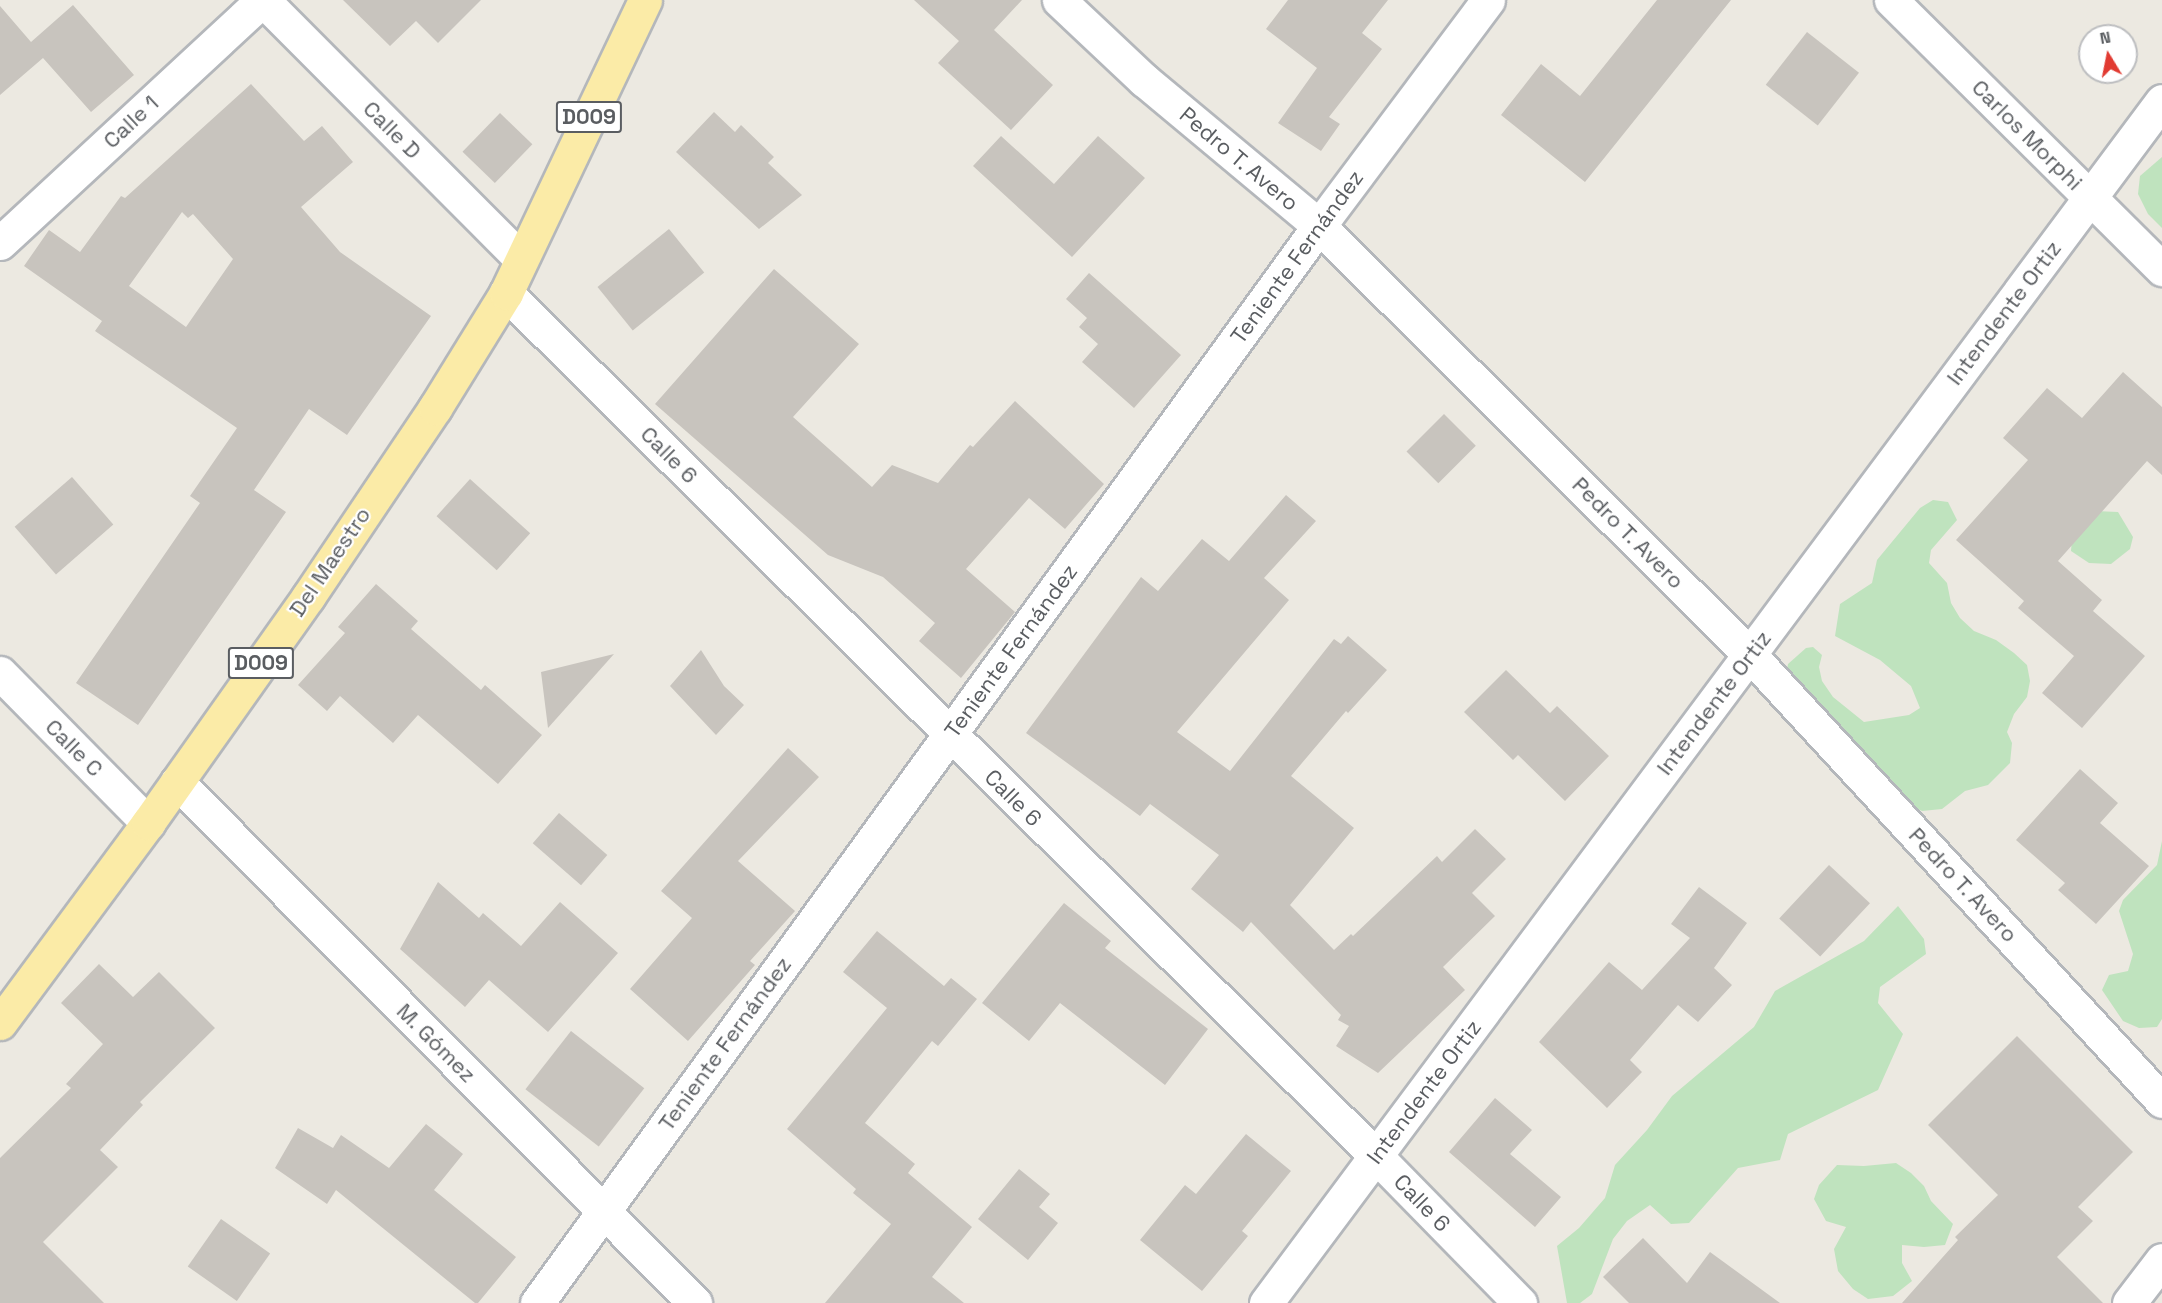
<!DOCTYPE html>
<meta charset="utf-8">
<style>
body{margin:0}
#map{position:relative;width:2162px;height:1303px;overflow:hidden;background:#ece9e1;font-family:"Space Grotesk",sans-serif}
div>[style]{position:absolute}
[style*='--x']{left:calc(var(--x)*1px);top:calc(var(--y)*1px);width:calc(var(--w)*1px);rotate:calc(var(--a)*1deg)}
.green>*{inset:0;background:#bfe3be}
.building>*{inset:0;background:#c8c4be;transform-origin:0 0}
.roads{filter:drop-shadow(2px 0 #b4b7bb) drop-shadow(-2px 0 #b4b7bb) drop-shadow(0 2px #b4b7bb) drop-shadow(0 -2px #b4b7bb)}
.street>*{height:33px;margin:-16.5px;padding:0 16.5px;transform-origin:16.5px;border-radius:16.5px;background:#fff}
.primary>*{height:33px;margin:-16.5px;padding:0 16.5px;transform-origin:16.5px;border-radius:16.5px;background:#fbeba7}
span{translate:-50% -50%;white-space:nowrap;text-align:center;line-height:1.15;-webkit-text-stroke:4.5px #fff;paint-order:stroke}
.shield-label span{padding:2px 4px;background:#fff;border:2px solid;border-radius:4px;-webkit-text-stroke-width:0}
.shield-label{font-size:21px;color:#5a5d61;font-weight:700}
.street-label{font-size:22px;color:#5a5d61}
.north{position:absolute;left:2078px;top:24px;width:60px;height:60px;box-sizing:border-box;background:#fff;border:2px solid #bdbec0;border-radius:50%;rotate:350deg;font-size:16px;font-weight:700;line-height:24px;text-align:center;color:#5a5d61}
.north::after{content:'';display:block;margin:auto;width:21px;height:27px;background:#e13b32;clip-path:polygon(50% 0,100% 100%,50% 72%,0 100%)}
</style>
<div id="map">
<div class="green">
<i style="clip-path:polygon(2162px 157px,2162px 228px,2148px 214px,2138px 194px,2140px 176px)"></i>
<i style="clip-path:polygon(1933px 500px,1948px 502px,1957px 520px,1931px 550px,1929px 563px,1947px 583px,1951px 603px,1960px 618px,1974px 631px,1996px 640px,2014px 653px,2027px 665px,2030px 681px,2027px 697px,2014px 714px,2007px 732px,2012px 743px,2010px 763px,1988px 785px,1965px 791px,1942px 809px,1922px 811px,1894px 798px,1810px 701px,1803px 688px,1786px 674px,1788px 664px,1806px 648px,1813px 647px,1822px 655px,1819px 667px,1822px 681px,1833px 697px,1864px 722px,1909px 715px,1920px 708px,1911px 686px,1880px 660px,1835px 636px,1840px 604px,1872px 583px,1877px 560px,1920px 508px)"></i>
<i style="clip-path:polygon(2095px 511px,2118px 512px,2133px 537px,2130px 549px,2111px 564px,2089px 563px,2071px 551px,2073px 524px)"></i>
<i style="clip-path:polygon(2162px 841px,2162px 1019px,2157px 1027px,2139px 1028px,2123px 1021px,2102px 990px,2109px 975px,2128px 971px,2133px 954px,2119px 911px,2123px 900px,2157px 865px)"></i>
<i style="clip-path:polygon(1898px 906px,1924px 939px,1926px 954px,1880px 987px,1878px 1003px,1903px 1034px,1878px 1090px,1788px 1134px,1780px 1160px,1738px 1168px,1689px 1223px,1671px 1224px,1650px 1205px,1627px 1221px,1613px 1239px,1592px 1294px,1580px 1303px,1567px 1303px,1557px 1246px,1579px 1228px,1605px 1198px,1615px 1165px,1647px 1130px,1672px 1096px,1754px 1027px,1775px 991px,1864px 941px)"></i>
<i style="clip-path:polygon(1896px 1163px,1911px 1173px,1924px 1186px,1931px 1201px,1953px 1224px,1945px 1245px,1924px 1247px,1902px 1245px,1902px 1263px,1912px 1281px,1893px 1296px,1868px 1299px,1853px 1289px,1838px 1271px,1834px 1249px,1846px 1227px,1826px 1221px,1814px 1199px,1819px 1185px,1837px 1165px,1864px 1166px)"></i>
</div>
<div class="building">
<i style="clip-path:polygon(343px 0,481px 0,438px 43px,416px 21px,390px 46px)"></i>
<i style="clip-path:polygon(914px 0,1022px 0,994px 30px,1053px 85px,1011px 130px,938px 63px,959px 41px)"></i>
<i style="clip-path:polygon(1288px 0,1388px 0,1362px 33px,1382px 49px,1329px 117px,1340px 124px,1321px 151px,1278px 123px,1317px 68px,1266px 29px)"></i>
<i style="clip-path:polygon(1657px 0,1731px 0,1585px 182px,1501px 115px,1541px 64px,1580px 96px)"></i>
<i style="clip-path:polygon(73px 5px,134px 75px,91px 112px,43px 58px,0 95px,0 6px,31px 42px)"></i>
<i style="left:1807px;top:32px;width:66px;height:67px;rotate:38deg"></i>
<i style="clip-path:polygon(evenodd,251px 84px,304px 141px,322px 126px,353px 162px,301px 207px,340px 252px,431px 316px,347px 435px,309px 409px,254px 490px,286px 512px,138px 725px,76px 683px,200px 503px,190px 496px,237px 428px,95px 331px,102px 321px,24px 266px,49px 230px,80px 252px,121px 196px,125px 198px,251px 84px,182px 212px,188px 218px,193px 214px,233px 259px,186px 327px,129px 286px,182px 212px)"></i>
<i style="clip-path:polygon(714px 112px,735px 132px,741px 125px,774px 157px,768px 163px,802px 195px,759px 229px,676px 152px)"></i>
<i style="left:500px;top:113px;width:45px;height:54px;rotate:44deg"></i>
<i style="clip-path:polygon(1001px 136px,1054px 184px,1098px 136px,1145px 178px,1072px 257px,973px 166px)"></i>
<i style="left:669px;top:229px;width:56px;height:92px;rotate:51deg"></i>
<i style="clip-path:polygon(774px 269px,859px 344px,793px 417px,872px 487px,892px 465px,938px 483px,970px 445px,973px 447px,1015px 401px,1104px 484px,1065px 529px,1029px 498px,966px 569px,1015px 612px,961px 678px,919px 641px,935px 623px,883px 577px,828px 555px,655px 404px)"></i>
<i style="clip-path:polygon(1089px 273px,1181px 355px,1134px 408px,1082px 362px,1098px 344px,1079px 327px,1087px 318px,1066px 299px)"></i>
<i style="clip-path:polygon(2123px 372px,2162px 407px,2162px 475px,2147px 461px,2058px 561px,2102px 600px,2093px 611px,2145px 656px,2082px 728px,2042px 693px,2074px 656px,2018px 608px,2024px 601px,1956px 540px,2028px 460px,2003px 438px,2047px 388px,2082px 418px)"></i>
<i style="left:1444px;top:414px;width:45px;height:53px;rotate:45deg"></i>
<i style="left:72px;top:477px;width:63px;height:76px;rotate:49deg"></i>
<i style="left:470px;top:479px;width:81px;height:50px;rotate:42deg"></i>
<i style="clip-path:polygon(1286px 495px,1316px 521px,1264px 578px,1289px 600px,1177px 732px,1230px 771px,1334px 639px,1341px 644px,1348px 636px,1387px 670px,1348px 713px,1346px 711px,1291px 776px,1354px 828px,1290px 905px,1334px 950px,1351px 934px,1353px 936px,1437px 856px,1442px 862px,1475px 829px,1506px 859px,1472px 893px,1495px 916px,1443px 967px,1465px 990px,1378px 1073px,1336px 1046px,1349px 1026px,1338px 1020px,1341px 1015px,1251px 922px,1243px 932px,1191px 889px,1219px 855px,1150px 804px,1140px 816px,1026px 733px,1141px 577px,1158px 591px,1202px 539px,1229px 561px)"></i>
<i style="clip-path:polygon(376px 584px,418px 621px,411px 629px,481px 690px,485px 685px,542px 735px,498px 784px,418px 715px,393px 743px,340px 696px,327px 711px,298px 685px,345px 633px,338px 627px)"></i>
<i style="clip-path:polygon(701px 650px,724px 686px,744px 705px,716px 735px,670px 686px)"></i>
<i style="clip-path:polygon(614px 654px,548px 728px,541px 672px)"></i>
<i style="clip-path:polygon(1506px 670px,1550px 713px,1557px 706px,1609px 756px,1565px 801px,1518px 755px,1513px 760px,1464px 712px)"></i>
<i style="clip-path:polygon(788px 748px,819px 777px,738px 861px,795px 911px,750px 961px,755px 965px,688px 1041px,630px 989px,692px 918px,661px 891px)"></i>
<i style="clip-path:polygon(2080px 769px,2118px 803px,2100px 823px,2149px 866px,2096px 924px,2058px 890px,2065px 883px,2016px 840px)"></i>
<i style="left:559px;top:813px;width:64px;height:40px;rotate:41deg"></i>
<i style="left:1829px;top:865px;width:56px;height:73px;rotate:43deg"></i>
<i style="clip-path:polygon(438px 882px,479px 918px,483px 913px,521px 946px,560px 902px,618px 953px,548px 1032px,489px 980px,465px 1007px,400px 949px)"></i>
<i style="clip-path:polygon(1699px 887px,1747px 923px,1714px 968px,1732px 985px,1698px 1022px,1678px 1005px,1630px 1060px,1642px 1072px,1607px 1108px,1539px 1042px,1609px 962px,1642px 990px,1690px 938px,1671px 924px)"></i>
<i style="clip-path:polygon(1064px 903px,1111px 941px,1105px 948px,1208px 1029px,1165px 1085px,1060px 1003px,1029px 1041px,982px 1003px)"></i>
<i style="clip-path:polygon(877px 931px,944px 986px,951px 978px,977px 999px,938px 1046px,932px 1041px,865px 1123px,915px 1164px,908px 1173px,972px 1227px,932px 1277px,964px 1303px,825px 1303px,891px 1224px,853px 1193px,856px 1189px,787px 1129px,887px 1008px,843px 972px)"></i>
<i style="clip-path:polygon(99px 964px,133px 997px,159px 972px,215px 1028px,140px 1102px,143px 1105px,100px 1150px,118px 1167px,43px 1242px,104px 1303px,0 1303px,0 1158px,71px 1088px,66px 1084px,103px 1044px,61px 1003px)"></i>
<i style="left:571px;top:1031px;width:93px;height:74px;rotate:38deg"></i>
<i style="clip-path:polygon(2017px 1036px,2133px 1152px,2078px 1207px,2093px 1221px,2057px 1257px,2103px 1303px,1902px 1303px,1958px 1240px,1955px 1237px,1998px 1195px,1928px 1125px)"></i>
<i style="clip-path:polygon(1495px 1098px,1532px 1130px,1510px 1154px,1561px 1197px,1535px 1227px,1449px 1152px)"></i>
<i style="clip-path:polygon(426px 1124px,463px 1154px,434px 1190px,516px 1257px,478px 1303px,475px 1303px,336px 1190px,327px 1204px,275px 1168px,298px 1128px,333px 1148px,341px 1135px,389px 1168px)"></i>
<i style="clip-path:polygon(1246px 1134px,1291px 1171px,1242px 1231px,1248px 1236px,1202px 1291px,1140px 1240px,1185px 1185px,1196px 1194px)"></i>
<i style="clip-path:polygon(1019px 1169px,1050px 1194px,1039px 1207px,1058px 1223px,1028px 1260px,978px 1219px)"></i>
<i style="left:221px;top:1219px;width:60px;height:58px;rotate:35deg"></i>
<i style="clip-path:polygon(1643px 1238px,1687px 1283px,1710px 1252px,1780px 1303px,1629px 1303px,1603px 1277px)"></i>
</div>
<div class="roads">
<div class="street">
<i style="--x:263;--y:0;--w:366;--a:45.1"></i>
<i style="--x:1059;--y:0;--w:117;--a:43.3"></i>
<i style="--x:1144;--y:80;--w:228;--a:39.8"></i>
<i style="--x:1319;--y:226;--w:608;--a:44.87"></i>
<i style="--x:1750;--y:655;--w:607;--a:47.27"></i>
<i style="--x:1891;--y:0;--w:382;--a:44.8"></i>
<i style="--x:0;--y:243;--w:357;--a:-42.8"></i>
<i style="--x:506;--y:293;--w:1225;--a:44.77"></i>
<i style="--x:1376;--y:1156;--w:206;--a:45.6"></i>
<i style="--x:0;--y:673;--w:211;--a:45.4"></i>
<i style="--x:177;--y:782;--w:735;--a:45.17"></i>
<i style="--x:537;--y:1303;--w:1331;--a:-54.02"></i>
<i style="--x:1319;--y:226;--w:282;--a:-53.2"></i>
<i style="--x:1266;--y:1303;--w:1499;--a:-53.3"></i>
<i style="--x:2129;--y:1303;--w:54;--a:-52.5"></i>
</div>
<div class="primary">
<i style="--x:0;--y:1023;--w:249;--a:-53.5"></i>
<i style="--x:148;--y:823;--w:277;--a:-54.7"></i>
<i style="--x:308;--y:597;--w:228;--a:-56.1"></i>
<i style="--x:435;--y:408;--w:135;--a:-58.3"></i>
<i style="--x:506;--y:293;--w:324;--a:-64.6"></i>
</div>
</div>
<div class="shield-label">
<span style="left:589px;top:117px">D009</span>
<span style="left:261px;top:663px">D009</span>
</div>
<div class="street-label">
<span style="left:131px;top:122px;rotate:-43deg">Calle 1</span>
<span style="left:392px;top:130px;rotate:45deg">Calle D</span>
<span style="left:2027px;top:135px;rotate:45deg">Carlos Morphi</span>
<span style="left:1239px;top:159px;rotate:40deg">Pedro T. Avero</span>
<span style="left:1297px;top:257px;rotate:-54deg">Teniente Fernández</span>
<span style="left:2004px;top:313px;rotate:-53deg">Intendente Ortiz</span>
<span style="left:669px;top:455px;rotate:45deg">Calle 6</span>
<span style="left:1628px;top:533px;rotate:45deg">Pedro T. Avero</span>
<span style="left:330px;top:562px;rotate:-56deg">Del Maestro</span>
<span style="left:1011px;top:651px;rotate:-54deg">Teniente Fernández</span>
<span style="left:1714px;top:703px;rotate:-53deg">Intendente Ortiz</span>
<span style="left:74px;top:748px;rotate:45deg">Calle C</span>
<span style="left:1013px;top:798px;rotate:45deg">Calle 6</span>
<span style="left:1963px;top:885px;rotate:47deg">Pedro T. Avero</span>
<span style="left:436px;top:1043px;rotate:45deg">M. Gómez</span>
<span style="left:725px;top:1044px;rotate:-54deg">Teniente Fernández</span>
<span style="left:1424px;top:1092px;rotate:-53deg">Intendente Ortiz</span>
<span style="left:1422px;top:1203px;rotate:46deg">Calle 6</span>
</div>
<div class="north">N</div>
</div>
